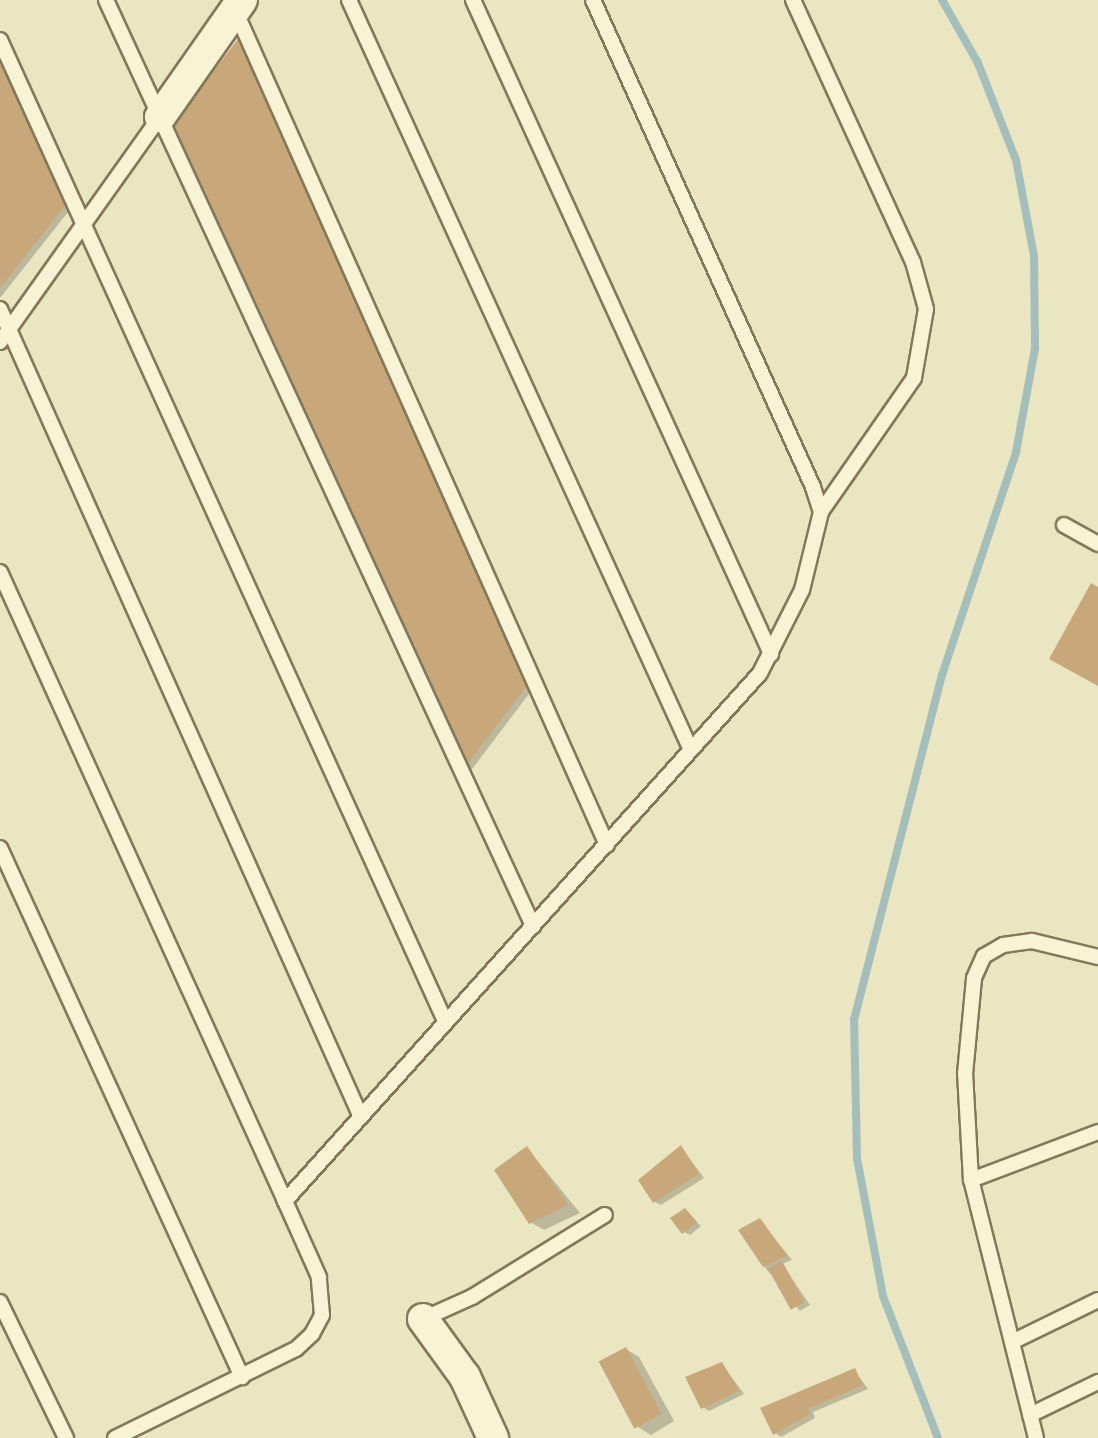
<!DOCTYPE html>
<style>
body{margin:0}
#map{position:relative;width:1098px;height:1438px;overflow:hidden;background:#ebe6c2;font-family:"IBM Plex Serif",serif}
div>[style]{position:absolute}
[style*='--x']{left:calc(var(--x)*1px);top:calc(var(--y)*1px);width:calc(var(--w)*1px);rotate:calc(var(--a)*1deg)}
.shadow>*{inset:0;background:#0003}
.stream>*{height:8px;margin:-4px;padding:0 4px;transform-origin:4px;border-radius:4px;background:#a4bebb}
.building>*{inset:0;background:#c8a87a;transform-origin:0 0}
.roads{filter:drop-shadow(2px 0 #84785a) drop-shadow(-2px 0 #84785a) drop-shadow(0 2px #84785a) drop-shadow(0 -2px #84785a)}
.lane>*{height:14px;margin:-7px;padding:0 7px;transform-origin:7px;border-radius:7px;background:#f7f3d4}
.street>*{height:30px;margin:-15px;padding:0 15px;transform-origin:15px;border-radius:15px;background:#f7f3d4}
span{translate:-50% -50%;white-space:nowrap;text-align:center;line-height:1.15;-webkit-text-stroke:8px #f3efd1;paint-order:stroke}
</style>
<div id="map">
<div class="shadow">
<i style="clip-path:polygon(238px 42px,538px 682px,469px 773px,464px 770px)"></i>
<i style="clip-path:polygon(0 48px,72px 207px,0 298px)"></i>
<i style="clip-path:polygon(681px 1147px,704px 1178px,661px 1205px,655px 1202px)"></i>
<i style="clip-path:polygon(527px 1148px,580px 1213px,544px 1230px,530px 1222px)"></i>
<i style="clip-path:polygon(685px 1211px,701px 1226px,690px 1235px,684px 1232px)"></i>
<i style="clip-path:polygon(760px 1220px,792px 1260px,782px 1264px,810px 1305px,800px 1311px,764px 1266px)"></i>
<i style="clip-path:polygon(626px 1349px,639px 1357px,674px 1421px,651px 1435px,638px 1427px)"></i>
<i style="clip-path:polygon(722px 1364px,744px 1394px,709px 1411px,703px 1407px)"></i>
<i style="clip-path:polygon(854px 1370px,868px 1389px,813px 1412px,815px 1418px,781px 1437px,775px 1433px)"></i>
</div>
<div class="stream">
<i style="--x:938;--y:1438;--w:152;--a:-111.2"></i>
<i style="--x:883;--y:1296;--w:139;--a:-100.7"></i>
<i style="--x:857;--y:1159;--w:139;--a:-91.2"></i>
<i style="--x:854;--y:1020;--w:356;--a:-75.7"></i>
<i style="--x:942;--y:675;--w:235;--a:-71.6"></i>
<i style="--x:1016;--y:452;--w:106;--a:-79.6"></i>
<i style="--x:1035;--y:348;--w:92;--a:-90.6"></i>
<i style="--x:1034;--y:256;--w:98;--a:-100.6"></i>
<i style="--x:1016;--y:160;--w:104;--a:-111.4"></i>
<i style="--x:978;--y:63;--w:73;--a:-119.7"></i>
</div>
<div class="building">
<i style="clip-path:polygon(238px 39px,533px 678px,462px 771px,167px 132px)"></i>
<i style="clip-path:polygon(0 56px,67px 203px,0 288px)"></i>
<i style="clip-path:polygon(1091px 583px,1098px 587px,1098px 686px,1049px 659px)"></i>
<i style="clip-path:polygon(681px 1145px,699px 1174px,653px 1203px,638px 1180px)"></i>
<i style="clip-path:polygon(527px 1146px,568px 1205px,529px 1224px,494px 1170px)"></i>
<i style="clip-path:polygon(685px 1208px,697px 1222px,682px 1234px,670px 1218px)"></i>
<i style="clip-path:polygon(760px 1218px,787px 1256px,763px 1267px,738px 1230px)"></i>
<i style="left:782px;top:1261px;width:47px;height:16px;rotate:61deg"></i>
<i style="left:626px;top:1347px;width:76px;height:31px;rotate:62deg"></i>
<i style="clip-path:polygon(722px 1362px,739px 1391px,701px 1409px,685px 1377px)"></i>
<i style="clip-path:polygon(855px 1368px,863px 1385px,808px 1409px,810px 1414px,773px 1435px,760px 1408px)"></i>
</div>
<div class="roads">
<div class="lane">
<i style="--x:106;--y:0;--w:1020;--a:65.24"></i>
<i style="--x:349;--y:0;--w:824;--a:65.49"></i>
<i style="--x:473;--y:0;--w:719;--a:65.5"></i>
<i style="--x:793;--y:0;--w:288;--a:65.4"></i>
<i style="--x:913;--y:262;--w:49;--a:74.5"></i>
<i style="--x:926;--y:309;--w:70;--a:99.9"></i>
<i style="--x:914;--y:378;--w:163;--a:124.8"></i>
<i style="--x:235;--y:10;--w:914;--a:65.99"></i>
<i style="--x:0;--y:40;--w:1079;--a:65.6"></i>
<i style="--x:0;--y:309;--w:885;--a:65.93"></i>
<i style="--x:0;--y:342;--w:276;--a:-54.6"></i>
<i style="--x:1064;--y:525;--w:39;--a:29"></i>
<i style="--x:0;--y:572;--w:691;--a:65.62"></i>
<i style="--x:0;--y:848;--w:582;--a:65.42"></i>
<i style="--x:971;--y:1180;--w:136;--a:-20.7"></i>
<i style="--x:0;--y:1302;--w:151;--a:64.1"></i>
<i style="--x:423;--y:1319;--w:54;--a:-24.2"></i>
<i style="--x:472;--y:1297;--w:156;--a:-31.7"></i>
<i style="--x:1016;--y:1340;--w:91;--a:-26"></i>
<i style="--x:1030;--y:1415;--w:76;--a:-25.9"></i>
<i style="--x:115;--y:1438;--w:202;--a:-26.2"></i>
<i style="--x:296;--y:1349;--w:22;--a:-43"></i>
<i style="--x:312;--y:1334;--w:21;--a:-62"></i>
<i style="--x:322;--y:1315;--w:38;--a:-95"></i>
<i style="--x:319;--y:1277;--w:83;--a:-114.1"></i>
<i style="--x:285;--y:1201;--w:710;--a:-48.02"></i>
<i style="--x:760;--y:673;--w:93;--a:-63.2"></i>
<i style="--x:802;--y:590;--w:80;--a:-76.3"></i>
<i style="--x:821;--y:512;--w:26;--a:-108"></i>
<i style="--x:813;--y:487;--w:534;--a:-114.31"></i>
<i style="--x:1036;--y:1438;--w:266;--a:-104.1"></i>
<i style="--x:971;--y:1180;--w:106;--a:-93.2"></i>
<i style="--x:965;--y:1074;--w:96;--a:-84.6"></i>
<i style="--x:974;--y:978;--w:24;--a:-66"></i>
<i style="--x:984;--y:956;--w:22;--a:-30"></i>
<i style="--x:1003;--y:945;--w:29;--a:-8"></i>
<i style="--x:1032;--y:941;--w:68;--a:13.6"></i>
</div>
<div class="street">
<i style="--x:160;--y:117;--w:143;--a:-55"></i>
<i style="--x:423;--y:1319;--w:72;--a:54.1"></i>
<i style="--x:465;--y:1377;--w:67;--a:65.3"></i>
</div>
</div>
</div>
